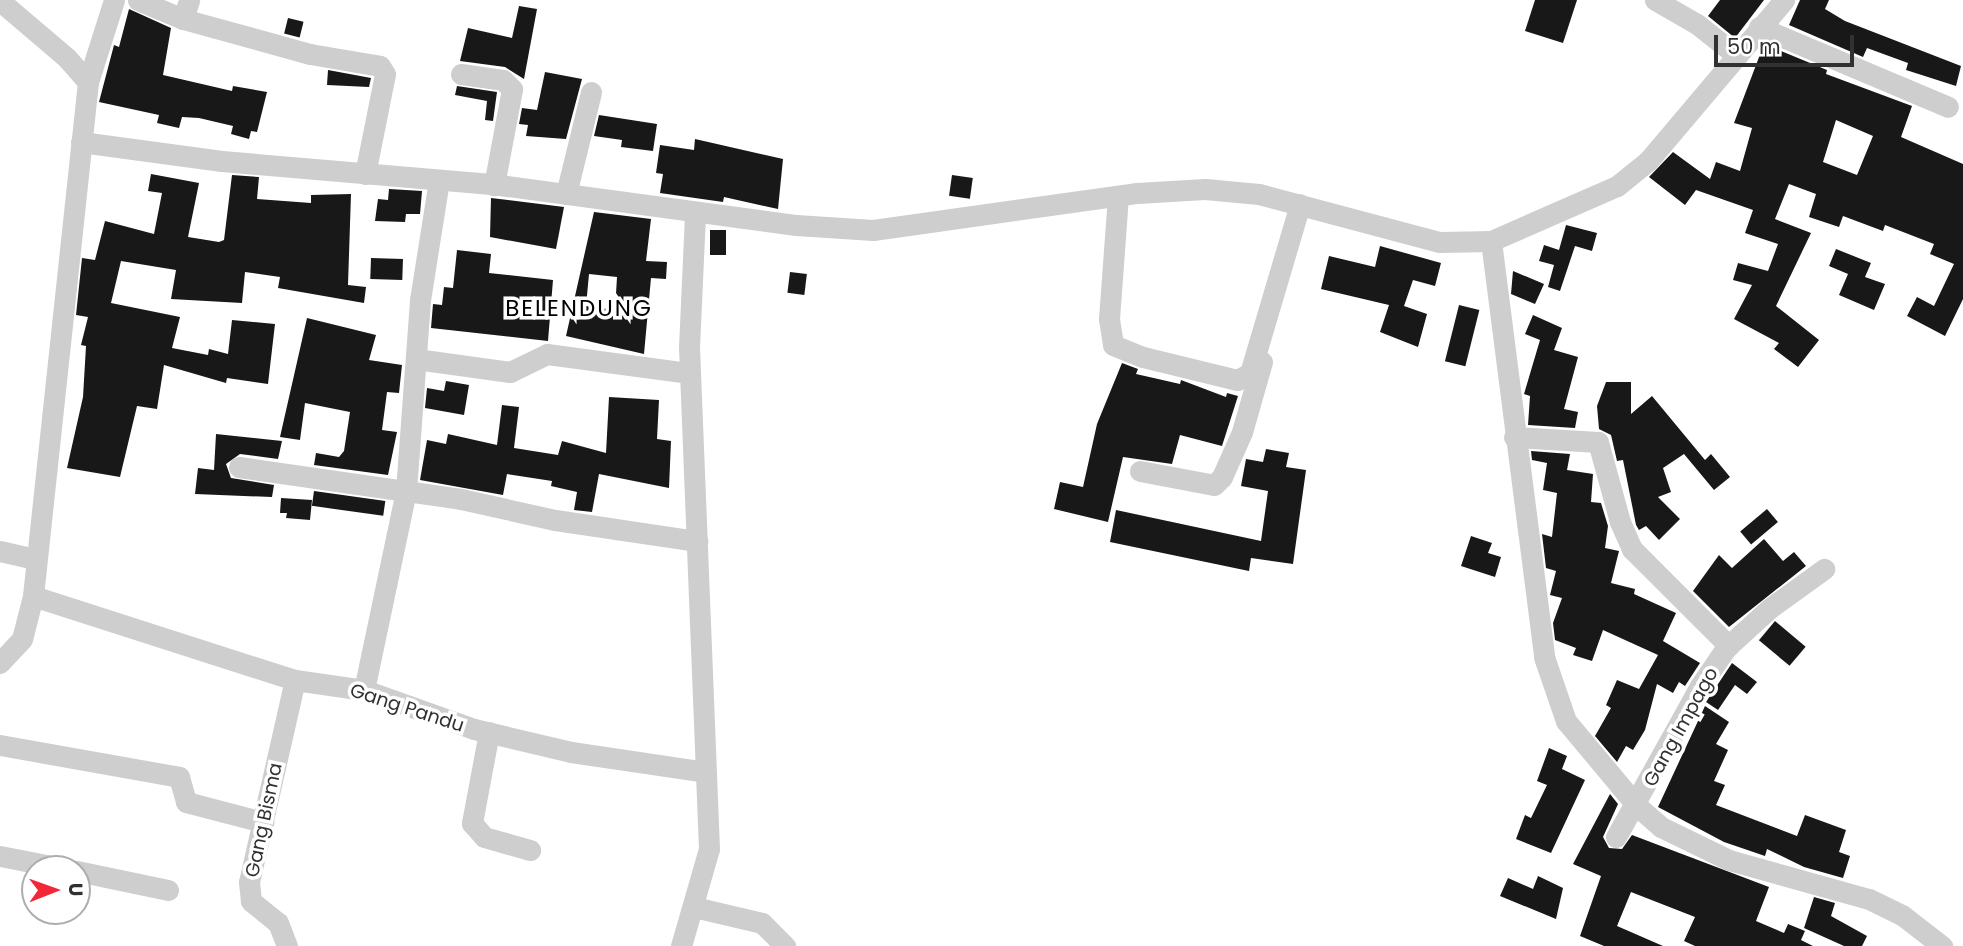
<!DOCTYPE html>
<style>
body{margin:0}
#map{position:relative;width:1963px;height:946px;overflow:hidden;background:#fff;font-family:Poppins,sans-serif}
div>[style]{position:absolute}
[style*='--x']{left:calc(var(--x)*1px);top:calc(var(--y)*1px);width:calc(var(--w)*1px);rotate:calc(var(--a)*1deg)}
.building>*{inset:0;background:#181818;transform-origin:0 0}
.minor>*{height:21px;margin:-10.5px;padding:0 10.5px;transform-origin:10.5px;border-radius:10.5px;background:#cecece}
span{translate:-50% -50%;white-space:nowrap;text-align:center;line-height:1.15;-webkit-text-stroke:7px #fff;paint-order:stroke}
.street-label{font-size:19px;color:#313131}
.quarter-label{font-size:23px;color:#000;letter-spacing:2px}
.north{position:absolute;left:21px;top:855px;width:70px;height:70px;box-sizing:border-box;background:#fff;border:2px solid #adadad;border-radius:50%;rotate:89deg;font-size:19px;font-weight:700;line-height:28px;text-align:center;color:#313131}
.north::after{content:'';display:block;margin:auto;width:24px;height:32px;background:#f22838;clip-path:polygon(50% 0,100% 100%,50% 72%,0 100%)}
.scale{position:absolute;left:1714px;top:35px;width:140px;height:32px;box-sizing:border-box;border:4px solid #313131;border-top:0;padding-left:9px;font-size:21px;line-height:24px;white-space:nowrap;color:#313131;-webkit-text-stroke:5px #fff;paint-order:stroke}
</style>
<div id="map">
<div class="building">
<i style="clip-path:polygon(1535px 0,1577px 0,1563px 43px,1525px 31px)"></i>
<i style="clip-path:polygon(1720px 0,1764px 0,1735px 38px,1708px 16px)"></i>
<i style="clip-path:polygon(1800px 0,1829px 0,1825px 9px,1845px 21px,1961px 66px,1956px 86px,1906px 70px,1908px 63px,1867px 48px,1863px 57px,1789px 25px)"></i>
<i style="clip-path:polygon(519px 6px,537px 9px,524px 79px,505px 67px,460px 61px,468px 28px,512px 38px)"></i>
<i style="clip-path:polygon(129px 9px,171px 28px,163px 75px,232px 91px,233px 86px,267px 92px,257px 132px,251px 131px,249px 139px,231px 134px,233px 126px,199px 118px,182px 117px,179px 128px,157px 123px,159px 115px,99px 102px,114px 45px,119px 47px)"></i>
<i style="left:288px;top:18px;width:16px;height:16px;rotate:14deg"></i>
<i style="clip-path:polygon(evenodd,1764px 44px,1827px 70px,1826px 74px,1912px 106px,1901px 137px,1963px 164px,1963px 299px,1945px 336px,1907px 316px,1917px 297px,1934px 306px,1954px 264px,1930px 254px,1934px 244px,1885px 225px,1883px 231px,1843px 216px,1839px 227px,1809px 217px,1816px 194px,1789px 184px,1775px 219px,1811px 233px,1776px 306px,1819px 340px,1798px 367px,1774px 349px,1779px 343px,1734px 319px,1752px 285px,1733px 280px,1738px 263px,1768px 271px,1778px 244px,1745px 233px,1753px 210px,1696px 190px,1685px 205px,1649px 177px,1673px 152px,1710px 179px,1716px 162px,1740px 171px,1752px 128px,1734px 123px,1764px 44px,1836px 120px,1873px 136px,1857px 175px,1823px 162px,1836px 120px)"></i>
<i style="clip-path:polygon(328px 70px,371px 78px,369px 87px,327px 85px)"></i>
<i style="clip-path:polygon(545px 72px,582px 79px,566px 139px,526px 136px,528px 125px,519px 124px,522px 108px,537px 110px)"></i>
<i style="clip-path:polygon(457px 86px,497px 92px,493px 121px,485px 120px,487px 101px,455px 95px)"></i>
<i style="clip-path:polygon(599px 115px,657px 124px,653px 151px,621px 147px,622px 140px,594px 136px)"></i>
<i style="clip-path:polygon(695px 139px,783px 159px,778px 209px,724px 197px,723px 202px,660px 193px,663px 174px,656px 173px,660px 145px,694px 150px)"></i>
<i style="clip-path:polygon(151px 174px,199px 183px,188px 237px,219px 242px,224px 240px,232px 175px,259px 177px,257px 199px,311px 203px,311px 195px,351px 194px,348px 285px,366px 287px,364px 303px,278px 288px,280px 277px,245px 272px,242px 303px,171px 299px,176px 270px,121px 261px,111px 303px,180px 317px,172px 348px,208px 355px,209px 349px,228px 354px,232px 320px,275px 324px,268px 384px,227px 378px,226px 383px,164px 365px,157px 409px,137px 406px,120px 477px,67px 468px,83px 397px,86px 346px,81px 345px,88px 317px,76px 315px,82px 258px,95px 260px,105px 221px,154px 234px,162px 193px,148px 191px)"></i>
<i style="left:952px;top:175px;width:21px;height:21px;rotate:8deg"></i>
<i style="clip-path:polygon(389px 189px,422px 191px,420px 214px,406px 214px,405px 222px,375px 221px,378px 199px,388px 200px)"></i>
<i style="clip-path:polygon(491px 198px,564px 207px,556px 249px,490px 237px)"></i>
<i style="clip-path:polygon(evenodd,594px 212px,651px 219px,646px 261px,667px 262px,666px 279px,651px 278px,644px 354px,566px 336px,594px 212px,589px 274px,617px 277px,615px 310px,586px 306px,589px 274px)"></i>
<i style="clip-path:polygon(1566px 225px,1597px 233px,1592px 251px,1575px 246px,1560px 291px,1548px 287px,1554px 265px,1539px 261px,1544px 245px,1559px 250px)"></i>
<i style="left:710px;top:230px;width:16px;height:25px"></i>
<i style="clip-path:polygon(1380px 246px,1441px 263px,1435px 286px,1413px 280px,1404px 306px,1427px 314px,1418px 347px,1380px 332px,1389px 305px,1321px 289px,1329px 256px,1375px 267px)"></i>
<i style="clip-path:polygon(1836px 249px,1871px 263px,1865px 277px,1885px 284px,1874px 310px,1839px 295px,1848px 274px,1829px 266px)"></i>
<i style="clip-path:polygon(457px 250px,491px 254px,489px 273px,553px 280px,548px 341px,431px 328px,433px 304px,442px 305px,444px 287px,453px 288px)"></i>
<i style="left:371px;top:258px;width:32px;height:21px;rotate:2deg"></i>
<i style="clip-path:polygon(1513px 271px,1544px 284px,1535px 304px,1511px 294px)"></i>
<i style="left:790px;top:272px;width:17px;height:21px;rotate:7deg"></i>
<i style="left:1459px;top:305px;width:21px;height:58px;rotate:14deg"></i>
<i style="clip-path:polygon(1533px 315px,1562px 328px,1554px 350px,1578px 357px,1564px 409px,1578px 412px,1575px 428px,1528px 425px,1530px 396px,1524px 394px,1540px 340px,1525px 334px)"></i>
<i style="clip-path:polygon(307px 318px,376px 335px,369px 360px,402px 365px,399px 393px,387px 392px,382px 430px,397px 432px,388px 475px,314px 465px,316px 453px,339px 457px,344px 451px,350px 412px,305px 403px,300px 440px,280px 437px)"></i>
<i style="clip-path:polygon(1122px 363px,1138px 369px,1136px 374px,1180px 384px,1181px 380px,1226px 397px,1227px 393px,1238px 396px,1222px 446px,1180px 435px,1172px 464px,1123px 457px,1108px 522px,1054px 509px,1060px 482px,1083px 487px,1097px 424px)"></i>
<i style="clip-path:polygon(446px 381px,469px 385px,464px 415px,425px 408px,427px 388px,444px 391px)"></i>
<i style="clip-path:polygon(1606px 382px,1631px 382px,1631px 414px,1652px 396px,1705px 460px,1711px 454px,1730px 477px,1714px 490px,1684px 454px,1663px 468px,1671px 492px,1658px 497px,1680px 519px,1659px 540px,1646px 526px,1639px 530px,1636px 525px,1623px 460px,1617px 461px,1611px 435px,1599px 429px,1597px 406px)"></i>
<i style="clip-path:polygon(609px 397px,659px 400px,657px 439px,671px 441px,669px 488px,599px 474px,592px 512px,574px 510px,577px 492px,551px 486px,552px 481px,507px 474px,503px 495px,420px 480px,427px 440px,446px 444px,448px 434px,497px 445px,502px 405px,519px 407px,514px 448px,558px 455px,562px 441px,606px 453px)"></i>
<i style="clip-path:polygon(216px 434px,282px 441px,278px 459px,240px 454px,226px 464px,231px 478px,274px 485px,272px 497px,195px 494px,198px 468px,214px 470px)"></i>
<i style="clip-path:polygon(1266px 449px,1289px 453px,1286px 467px,1306px 470px,1293px 564px,1251px 558px,1249px 571px,1110px 542px,1116px 510px,1261px 541px,1268px 491px,1241px 486px,1246px 459px,1263px 462px)"></i>
<i style="clip-path:polygon(1531px 451px,1570px 454px,1567px 470px,1593px 474px,1591px 502px,1601px 503px,1608px 526px,1605px 548px,1619px 551px,1611px 583px,1635px 589px,1634px 594px,1676px 613px,1663px 641px,1700px 663px,1685px 686px,1679px 682px,1673px 693px,1657px 684px,1645px 730px,1633px 750px,1626px 746px,1617px 762px,1595px 736px,1611px 708px,1606px 705px,1617px 680px,1639px 689px,1658px 655px,1603px 630px,1592px 661px,1573px 655px,1576px 648px,1555px 640px,1553px 623px,1562px 598px,1550px 595px,1556px 571px,1546px 568px,1542px 534px,1552px 537px,1557px 493px,1543px 490px,1547px 463px,1532px 460px)"></i>
<i style="left:314px;top:491px;width:72px;height:15px;rotate:8deg"></i>
<i style="clip-path:polygon(281px 498px,312px 500px,310px 520px,286px 518px,287px 513px,280px 513px)"></i>
<i style="left:1767px;top:509px;width:17px;height:35px;rotate:50deg"></i>
<i style="clip-path:polygon(1471px 536px,1492px 543px,1488px 553px,1501px 557px,1495px 577px,1461px 566px)"></i>
<i style="clip-path:polygon(1764px 539px,1783px 561px,1794px 552px,1806px 566px,1729px 627px,1693px 591px,1719px 555px,1732px 568px)"></i>
<i style="left:1775px;top:621px;width:40px;height:25px;rotate:40deg"></i>
<i style="clip-path:polygon(1732px 663px,1757px 682px,1747px 694px,1735px 685px,1718px 710px,1706px 702px)"></i>
<i style="clip-path:polygon(1705px 706px,1729px 722px,1716px 744px,1728px 750px,1714px 781px,1725px 785px,1716px 805px,1797px 836px,1805px 815px,1846px 830px,1839px 852px,1850px 856px,1843px 878px,1804px 867px,1767px 849px,1765px 856px,1724px 842px,1658px 807px)"></i>
<i style="clip-path:polygon(1549px 748px,1567px 756px,1562px 769px,1585px 780px,1551px 853px,1516px 839px,1525px 815px,1531px 818px,1547px 785px,1537px 781px)"></i>
<i style="clip-path:polygon(1610px 794px,1618px 804px,1603px 837px,1609px 848px,1622px 849px,1632px 835px,1769px 887px,1756px 921px,1784px 933px,1788px 924px,1805px 931px,1801px 940px,1813px 946px,1695px 946px,1684px 941px,1695px 917px,1631px 892px,1617px 926px,1663px 946px,1604px 946px,1580px 936px,1601px 876px,1573px 864px)"></i>
<i style="clip-path:polygon(1538px 876px,1563px 888px,1556px 919px,1500px 896px,1508px 878px,1533px 889px)"></i>
<i style="clip-path:polygon(1814px 897px,1835px 903px,1831px 916px,1867px 936px,1862px 946px,1844px 946px,1804px 928px)"></i>
</div>
<div class="minor">
<i style="--x:138;--y:0;--w:49;--a:22.9"></i>
<i style="--x:183;--y:19;--w:20;--a:-72"></i>
<i style="--x:1655;--y:0;--w:48;--a:29.7"></i>
<i style="--x:1697;--y:24;--w:50;--a:38.5"></i>
<i style="--x:0;--y:1;--w:88;--a:40.4"></i>
<i style="--x:67;--y:58;--w:32;--a:49"></i>
<i style="--x:88;--y:82;--w:517;--a:96.11"></i>
<i style="--x:33;--y:596;--w:44;--a:104.3"></i>
<i style="--x:22;--y:639;--w:33;--a:133"></i>
<i style="--x:183;--y:19;--w:132;--a:15.4"></i>
<i style="--x:310;--y:54;--w:71;--a:9.7"></i>
<i style="--x:380;--y:66;--w:9;--a:58"></i>
<i style="--x:385;--y:74;--w:102;--a:101.3"></i>
<i style="--x:1759;--y:27;--w:205;--a:22.9"></i>
<i style="--x:461;--y:74;--w:42;--a:8.1"></i>
<i style="--x:503;--y:80;--w:13;--a:45"></i>
<i style="--x:512;--y:89;--w:98;--a:100.6"></i>
<i style="--x:88;--y:82;--w:86;--a:-72.4"></i>
<i style="--x:81;--y:142;--w:142;--a:7.7"></i>
<i style="--x:222;--y:161;--w:279;--a:4.9"></i>
<i style="--x:500;--y:185;--w:299;--a:7.7"></i>
<i style="--x:796;--y:225;--w:77;--a:3.7"></i>
<i style="--x:873;--y:230;--w:267;--a:-8"></i>
<i style="--x:1137;--y:193;--w:68;--a:-3.4"></i>
<i style="--x:1205;--y:189;--w:54;--a:5.3"></i>
<i style="--x:1259;--y:194;--w:187;--a:14.9"></i>
<i style="--x:1440;--y:242;--w:51;--a:-1.1"></i>
<i style="--x:1491;--y:241;--w:137;--a:-23.6"></i>
<i style="--x:1617;--y:186;--w:40;--a:-39"></i>
<i style="--x:1648;--y:161;--w:211;--a:-49.8"></i>
<i style="--x:566;--y:194;--w:105;--a:-76.2"></i>
<i style="--x:1118;--y:196;--w:123;--a:94.2"></i>
<i style="--x:1109;--y:319;--w:26;--a:81"></i>
<i style="--x:1113;--y:345;--w:32;--a:22"></i>
<i style="--x:1143;--y:357;--w:97;--a:13.7"></i>
<i style="--x:1237;--y:380;--w:15;--a:-28"></i>
<i style="--x:1250;--y:373;--w:176;--a:-73.5"></i>
<i style="--x:1491;--y:241;--w:419;--a:82.7"></i>
<i style="--x:1544;--y:657;--w:68;--a:71"></i>
<i style="--x:1566;--y:721;--w:111;--a:50.1"></i>
<i style="--x:1637;--y:806;--w:32;--a:41"></i>
<i style="--x:1661;--y:827;--w:76;--a:25.9"></i>
<i style="--x:1729;--y:860;--w:145;--a:15.6"></i>
<i style="--x:1869;--y:899;--w:37;--a:26"></i>
<i style="--x:1902;--y:915;--w:51;--a:37.8"></i>
<i style="--x:416;--y:359;--w:95;--a:7.9"></i>
<i style="--x:510;--y:372;--w:41;--a:-25.9"></i>
<i style="--x:547;--y:354;--w:144;--a:7.6"></i>
<i style="--x:1514;--y:437;--w:84;--a:3.4"></i>
<i style="--x:1598;--y:442;--w:83;--a:74.6"></i>
<i style="--x:1620;--y:522;--w:30;--a:66"></i>
<i style="--x:1632;--y:549;--w:137;--a:45"></i>
<i style="--x:239;--y:467;--w:224;--a:8.2"></i>
<i style="--x:461;--y:499;--w:96;--a:12.6"></i>
<i style="--x:555;--y:520;--w:144;--a:8.4"></i>
<i style="--x:1140;--y:471;--w:75;--a:10.7"></i>
<i style="--x:1214;--y:485;--w:11;--a:-45"></i>
<i style="--x:1222;--y:477;--w:49;--a:-66"></i>
<i style="--x:1242;--y:432;--w:73;--a:-74.1"></i>
<i style="--x:0;--y:551;--w:37;--a:13"></i>
<i style="--x:33;--y:596;--w:275;--a:17.8"></i>
<i style="--x:295;--y:680;--w:70;--a:8.2"></i>
<i style="--x:364;--y:690;--w:117;--a:19.5"></i>
<i style="--x:474;--y:729;--w:100;--a:13.3"></i>
<i style="--x:571;--y:752;--w:136;--a:8.4"></i>
<i style="--x:364;--y:690;--w:203;--a:-78.1"></i>
<i style="--x:406;--y:491;--w:192;--a:-85.8"></i>
<i style="--x:420;--y:300;--w:121;--a:-81"></i>
<i style="--x:489;--y:732;--w:93;--a:100.6"></i>
<i style="--x:472;--y:823;--w:18;--a:49"></i>
<i style="--x:484;--y:837;--w:48;--a:15.8"></i>
<i style="--x:0;--y:745;--w:182;--a:10.1"></i>
<i style="--x:179;--y:777;--w:26;--a:74"></i>
<i style="--x:186;--y:802;--w:80;--a:14.6"></i>
<i style="--x:1616;--y:837;--w:173;--a:-60.9"></i>
<i style="--x:1700;--y:686;--w:46;--a:-55.6"></i>
<i style="--x:1726;--y:648;--w:59;--a:-42.3"></i>
<i style="--x:1770;--y:608;--w:67;--a:-35.8"></i>
<i style="--x:0;--y:856;--w:67;--a:11.1"></i>
<i style="--x:77;--y:871;--w:93;--a:11.8"></i>
<i style="--x:694;--y:907;--w:70;--a:13.2"></i>
<i style="--x:762;--y:923;--w:33;--a:45"></i>
<i style="--x:287;--y:946;--w:25;--a:-111"></i>
<i style="--x:278;--y:923;--w:35;--a:-141"></i>
<i style="--x:251;--y:901;--w:19;--a:-96"></i>
<i style="--x:249;--y:882;--w:207;--a:-77.2"></i>
<i style="--x:681;--y:946;--w:101;--a:-73.9"></i>
<i style="--x:709;--y:849;--w:502;--a:-92.28"></i>
<i style="--x:689;--y:347;--w:134;--a:-87.4"></i>
</div>
<div class="street-label">
<span style="left:407px;top:708px;rotate:18deg">Gang Pandu</span>
<span style="left:1681px;top:727px;rotate:-61deg">Gang Impago</span>
<span style="left:264px;top:820px;rotate:-78deg">Gang Bisma</span>
</div>
<div class="quarter-label">
<span style="left:579px;top:308px">BELENDUNG</span>
</div>
<div class="north">U</div>
<div class="scale">50 m</div>
</div>
